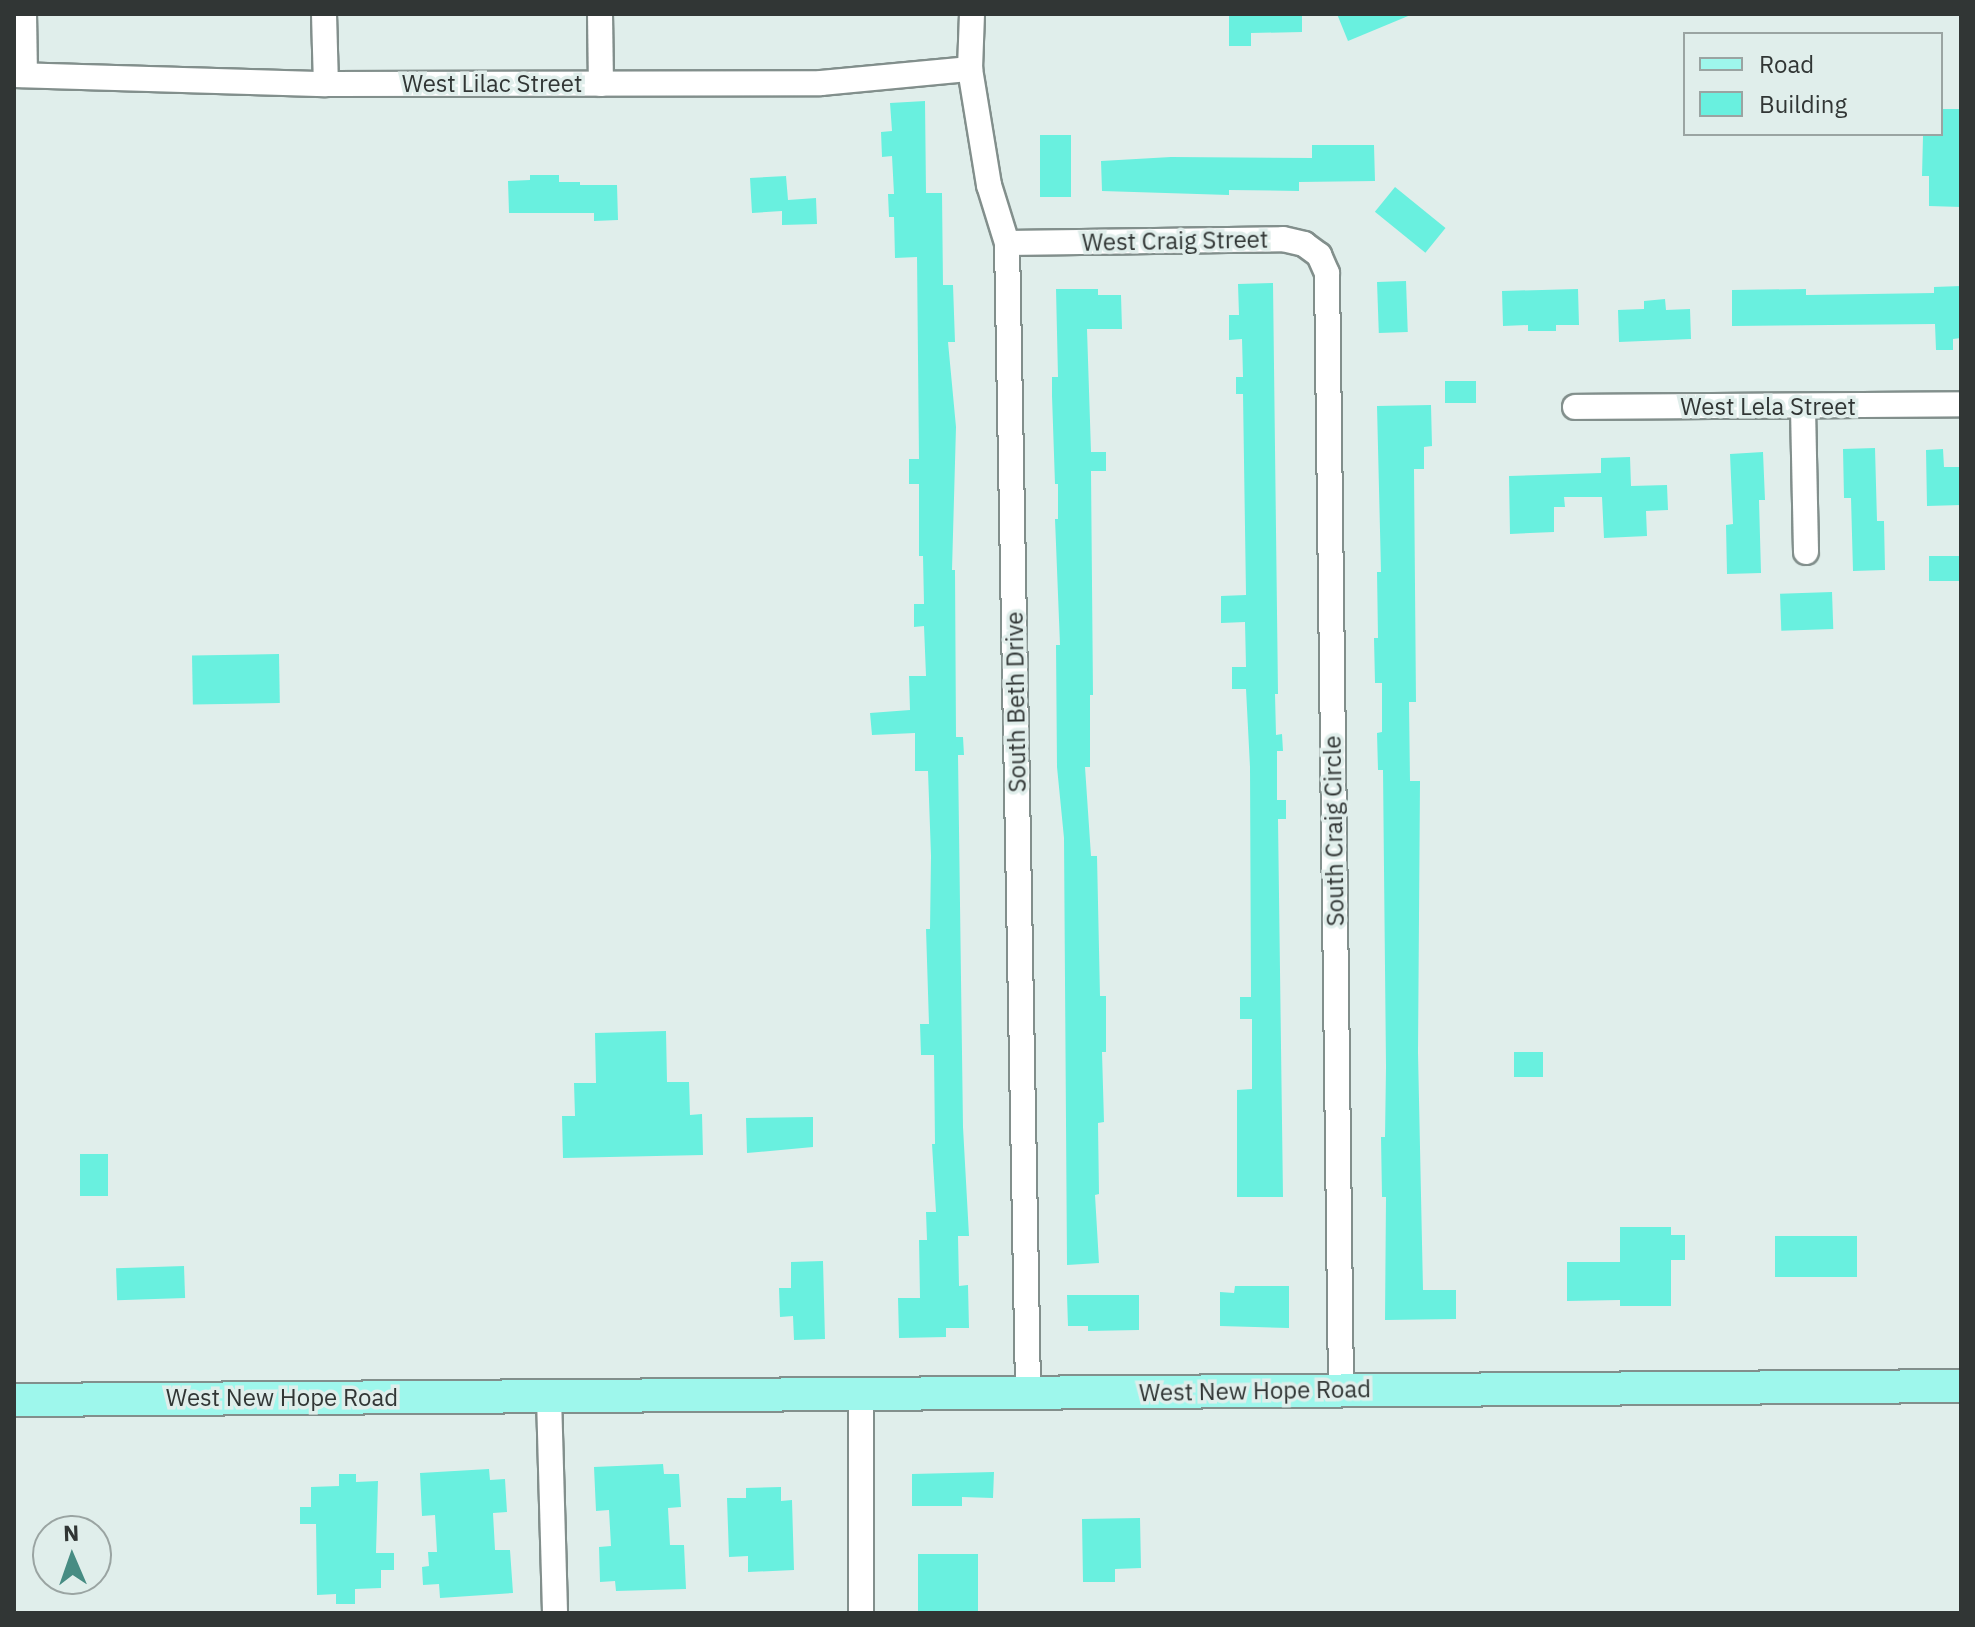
<!DOCTYPE html>
<style>
body{margin:0}
#map{position:relative;width:1975px;height:1627px;overflow:hidden;background:#e0eeeb;font-family:"IBM Plex Sans",sans-serif}
div>[style]{position:absolute}
[style*='--x']{left:calc(var(--x)*1px);top:calc(var(--y)*1px);width:calc(var(--w)*1px);rotate:calc(var(--a)*1deg)}
.building>*{inset:0;background:#69f0df;transform-origin:0 0}
.roads{filter:drop-shadow(2px 0 #828f8c) drop-shadow(-2px 0 #828f8c) drop-shadow(0 2px #828f8c) drop-shadow(0 -2px #828f8c)}
.minor>*{height:24px;margin:-12px;padding:0 12px;transform-origin:12px;border-radius:12px;background:#fff}
.major>*{height:32px;margin:-16px;padding:0 16px;transform-origin:16px;border-radius:16px;background:#9ef7ec}
span{translate:-50% -50%;white-space:nowrap;text-align:center;line-height:1.15;-webkit-text-stroke:7px #e0eeeb;paint-order:stroke}
.street-label{font-size:24px;color:#313635}
.frame{position:absolute;inset:0;border:16px solid #313635;pointer-events:none}
.legend{position:absolute;left:1683px;top:32px;width:260px;height:104px;box-sizing:border-box;background:#e0eeeb;border:2px solid #9aa4a2;margin:0;padding:10px 14px;list-style:none;font-size:24px;color:#313635}
.legend li{display:flex;align-items:center;gap:16px;height:40px}
.legend b{width:40px;border:2px solid #9aa4a2}
.north{position:absolute;left:32px;top:1515px;width:80px;height:80px;box-sizing:border-box;background:#e0eeeb;border:2px solid #9aa4a2;border-radius:50%;rotate:358deg;font-size:22px;font-weight:700;line-height:32px;text-align:center;color:#313635}
.north::after{content:'';display:block;margin:auto;width:28px;height:36px;background:#478c83;clip-path:polygon(50% 0,100% 100%,50% 72%,0 100%)}
</style>
<div id="map">
<div class="building">
<i style="clip-path:polygon(1229px 14px,1302px 14px,1302px 32px,1251px 33px,1251px 46px,1229px 46px)"></i>
<i style="clip-path:polygon(1337px 14px,1413px 14px,1348px 41px)"></i>
<i style="clip-path:polygon(925px 101px,926px 193px,942px 193px,943px 285px,953px 285px,955px 342px,948px 342px,956px 427px,952px 570px,955px 570px,956px 737px,963px 737px,964px 755px,958px 755px,963px 1127px,969px 1236px,958px 1236px,959px 1286px,968px 1285px,969px 1328px,946px 1328px,946px 1337px,899px 1338px,898px 1298px,920px 1298px,919px 1240px,927px 1240px,926px 1212px,936px 1212px,932px 1144px,935px 1144px,934px 1055px,921px 1055px,920px 1024px,929px 1024px,926px 929px,930px 929px,931px 856px,928px 771px,915px 771px,915px 733px,872px 735px,870px 713px,910px 710px,909px 676px,926px 676px,924px 626px,914px 627px,914px 604px,924px 604px,923px 556px,919px 556px,919px 484px,909px 484px,909px 459px,919px 459px,917px 257px,895px 258px,894px 217px,889px 217px,888px 194px,894px 194px,892px 156px,882px 157px,881px 132px,892px 131px,890px 103px)"></i>
<i style="clip-path:polygon(1941px 109px,1961px 109px,1961px 207px,1929px 206px,1929px 176px,1922px 176px,1923px 136px,1941px 134px)"></i>
<i style="left:1040px;top:135px;width:31px;height:62px"></i>
<i style="clip-path:polygon(1312px 145px,1374px 145px,1375px 181px,1299px 182px,1299px 191px,1229px 190px,1229px 195px,1102px 191px,1101px 161px,1171px 157px,1312px 158px)"></i>
<i style="clip-path:polygon(530px 175px,559px 175px,559px 182px,580px 182px,580px 185px,617px 185px,618px 220px,594px 221px,594px 213px,509px 213px,508px 181px,530px 180px)"></i>
<i style="clip-path:polygon(786px 176px,788px 200px,816px 198px,817px 224px,782px 225px,782px 211px,752px 213px,750px 178px)"></i>
<i style="left:1395px;top:187px;width:65px;height:32px;rotate:39deg"></i>
<i style="left:1406px;top:281px;width:51px;height:29px;rotate:88deg"></i>
<i style="clip-path:polygon(1273px 283px,1278px 694px,1275px 694px,1276px 735px,1282px 734px,1283px 751px,1277px 751px,1277px 800px,1286px 800px,1286px 819px,1278px 819px,1283px 1197px,1237px 1197px,1237px 1090px,1252px 1089px,1252px 1019px,1240px 1019px,1240px 997px,1251px 997px,1250px 767px,1246px 689px,1232px 689px,1232px 667px,1246px 667px,1245px 622px,1221px 623px,1221px 596px,1246px 595px,1243px 394px,1236px 394px,1236px 377px,1243px 377px,1242px 339px,1229px 340px,1229px 315px,1239px 315px,1238px 284px)"></i>
<i style="clip-path:polygon(1961px 286px,1961px 338px,1953px 339px,1953px 350px,1936px 350px,1935px 324px,1732px 326px,1732px 290px,1806px 289px,1806px 295px,1934px 293px,1934px 287px)"></i>
<i style="clip-path:polygon(1056px 289px,1098px 289px,1098px 295px,1121px 295px,1122px 329px,1087px 329px,1091px 452px,1106px 452px,1106px 471px,1091px 471px,1093px 695px,1090px 695px,1090px 767px,1085px 767px,1091px 856px,1097px 856px,1100px 996px,1106px 996px,1106px 1052px,1102px 1052px,1104px 1122px,1098px 1123px,1099px 1194px,1095px 1195px,1099px 1263px,1067px 1265px,1064px 838px,1057px 767px,1056px 645px,1060px 645px,1055px 519px,1058px 519px,1058px 484px,1055px 484px,1052px 396px,1052px 377px,1058px 377px)"></i>
<i style="clip-path:polygon(1578px 289px,1579px 325px,1556px 325px,1556px 331px,1528px 331px,1528px 325px,1503px 326px,1502px 291px)"></i>
<i style="clip-path:polygon(1665px 299px,1666px 310px,1690px 309px,1691px 339px,1619px 342px,1618px 310px,1644px 309px,1644px 301px)"></i>
<i style="left:1445px;top:381px;width:31px;height:22px"></i>
<i style="clip-path:polygon(1431px 405px,1432px 446px,1424px 447px,1424px 469px,1414px 469px,1416px 702px,1409px 702px,1410px 781px,1420px 781px,1418px 1052px,1423px 1290px,1456px 1290px,1456px 1319px,1385px 1320px,1386px 1197px,1382px 1197px,1381px 1137px,1385px 1137px,1386px 1067px,1383px 770px,1378px 770px,1377px 733px,1382px 732px,1382px 683px,1375px 683px,1374px 638px,1378px 638px,1377px 572px,1381px 572px,1377px 406px)"></i>
<i style="clip-path:polygon(1875px 448px,1877px 521px,1884px 521px,1885px 570px,1853px 571px,1851px 498px,1844px 498px,1843px 449px)"></i>
<i style="clip-path:polygon(1943px 449px,1944px 467px,1961px 467px,1961px 505px,1927px 506px,1926px 450px)"></i>
<i style="clip-path:polygon(1763px 452px,1765px 500px,1759px 500px,1761px 573px,1727px 574px,1726px 525px,1733px 524px,1730px 454px)"></i>
<i style="clip-path:polygon(1630px 457px,1631px 486px,1667px 485px,1668px 510px,1646px 511px,1647px 536px,1604px 538px,1602px 497px,1564px 497px,1565px 507px,1554px 507px,1554px 532px,1510px 534px,1509px 476px,1601px 473px,1601px 458px)"></i>
<i style="left:1929px;top:556px;width:32px;height:25px"></i>
<i style="left:1832px;top:592px;width:37px;height:52px;rotate:88deg"></i>
<i style="left:279px;top:654px;width:49px;height:87px;rotate:89deg"></i>
<i style="clip-path:polygon(666px 1031px,667px 1082px,689px 1082px,690px 1115px,702px 1114px,703px 1155px,563px 1158px,562px 1116px,575px 1116px,574px 1083px,596px 1083px,595px 1033px)"></i>
<i style="left:1514px;top:1052px;width:29px;height:25px"></i>
<i style="clip-path:polygon(813px 1117px,813px 1147px,747px 1153px,746px 1118px)"></i>
<i style="left:80px;top:1154px;width:28px;height:42px"></i>
<i style="clip-path:polygon(1620px 1227px,1671px 1227px,1671px 1235px,1685px 1235px,1685px 1260px,1671px 1260px,1671px 1306px,1620px 1306px,1620px 1300px,1567px 1301px,1567px 1262px,1620px 1262px)"></i>
<i style="left:1775px;top:1236px;width:82px;height:41px"></i>
<i style="clip-path:polygon(823px 1261px,825px 1339px,794px 1340px,793px 1316px,780px 1317px,779px 1288px,791px 1288px,791px 1262px)"></i>
<i style="left:184px;top:1266px;width:32px;height:68px;rotate:88deg"></i>
<i style="clip-path:polygon(1235px 1286px,1289px 1286px,1289px 1328px,1220px 1326px,1220px 1292px,1234px 1293px)"></i>
<i style="clip-path:polygon(1067px 1295px,1139px 1295px,1139px 1330px,1088px 1331px,1088px 1326px,1068px 1326px)"></i>
<i style="clip-path:polygon(663px 1464px,664px 1474px,679px 1474px,681px 1507px,668px 1508px,670px 1545px,684px 1545px,686px 1589px,616px 1591px,615px 1581px,600px 1582px,599px 1547px,611px 1546px,609px 1510px,596px 1511px,594px 1467px)"></i>
<i style="clip-path:polygon(489px 1469px,490px 1480px,505px 1479px,507px 1512px,493px 1513px,495px 1550px,510px 1550px,513px 1593px,440px 1598px,439px 1584px,423px 1585px,422px 1567px,429px 1566px,428px 1552px,437px 1552px,435px 1515px,422px 1516px,420px 1473px)"></i>
<i style="clip-path:polygon(994px 1472px,993px 1498px,962px 1497px,962px 1506px,912px 1506px,912px 1474px)"></i>
<i style="clip-path:polygon(339px 1474px,356px 1474px,356px 1482px,378px 1481px,376px 1553px,394px 1553px,394px 1570px,381px 1570px,381px 1588px,355px 1589px,355px 1604px,336px 1604px,336px 1594px,317px 1595px,316px 1524px,300px 1524px,300px 1507px,311px 1507px,311px 1487px,339px 1486px)"></i>
<i style="clip-path:polygon(781px 1487px,781px 1501px,792px 1500px,794px 1570px,748px 1572px,748px 1556px,729px 1557px,727px 1498px,746px 1498px,746px 1488px)"></i>
<i style="clip-path:polygon(1140px 1518px,1141px 1568px,1115px 1569px,1115px 1582px,1083px 1582px,1082px 1519px)"></i>
<i style="left:918px;top:1554px;width:60px;height:59px"></i>
</div>
<div class="roads">
<div class="minor">
<i style="--x:24;--y:14;--w:61;--a:89.1"></i>
<i style="--x:324;--y:14;--w:70;--a:88.4"></i>
<i style="--x:600;--y:14;--w:70;--a:89.2"></i>
<i style="--x:972;--y:14;--w:55;--a:92.1"></i>
<i style="--x:970;--y:69;--w:118;--a:80.7"></i>
<i style="--x:989;--y:185;--w:61;--a:72.8"></i>
<i style="--x:1007;--y:243;--w:1151;--a:88.95"></i>
<i style="--x:14;--y:75;--w:312;--a:1.7"></i>
<i style="--x:326;--y:84;--w:495;--a:-0.1"></i>
<i style="--x:821;--y:83;--w:150;--a:-5.4"></i>
<i style="--x:1007;--y:243;--w:276;--a:-0.8"></i>
<i style="--x:1283;--y:239;--w:22;--a:13"></i>
<i style="--x:1304;--y:244;--w:19;--a:36"></i>
<i style="--x:1319;--y:255;--w:20;--a:66"></i>
<i style="--x:1327;--y:273;--w:1117;--a:89.28"></i>
<i style="--x:1575;--y:407;--w:386;--a:-0.4"></i>
<i style="--x:1803;--y:408;--w:144;--a:88.8"></i>
<i style="--x:861;--y:1394;--w:219;--a:90"></i>
<i style="--x:549;--y:1397;--w:216;--a:88.4"></i>
</div>
<div class="major">
<i style="--x:14;--y:1400;--w:1947;--a:-0.41"></i>
</div>
</div>
<div class="street-label">
<span style="left:492px;top:84px">West Lilac Street</span>
<span style="left:1175px;top:241px;rotate:-1deg">West Craig Street</span>
<span style="left:1768px;top:407px">West Lela Street</span>
<span style="left:1016px;top:702px;rotate:-91deg">South Beth Drive</span>
<span style="left:1334px;top:831px;rotate:-91deg">South Craig Circle</span>
<span style="left:1255px;top:1391px;rotate:-1deg">West New Hope Road</span>
<span style="left:282px;top:1398px">West New Hope Road</span>
</div>
<div class="frame"></div>
<ul class="legend">
<li><b style="height:10px;background:#9ef7ec"></b>Road</li>
<li><b style="height:22px;background:#69f0df"></b>Building</li>
</ul>
<div class="north">N</div>
</div>
